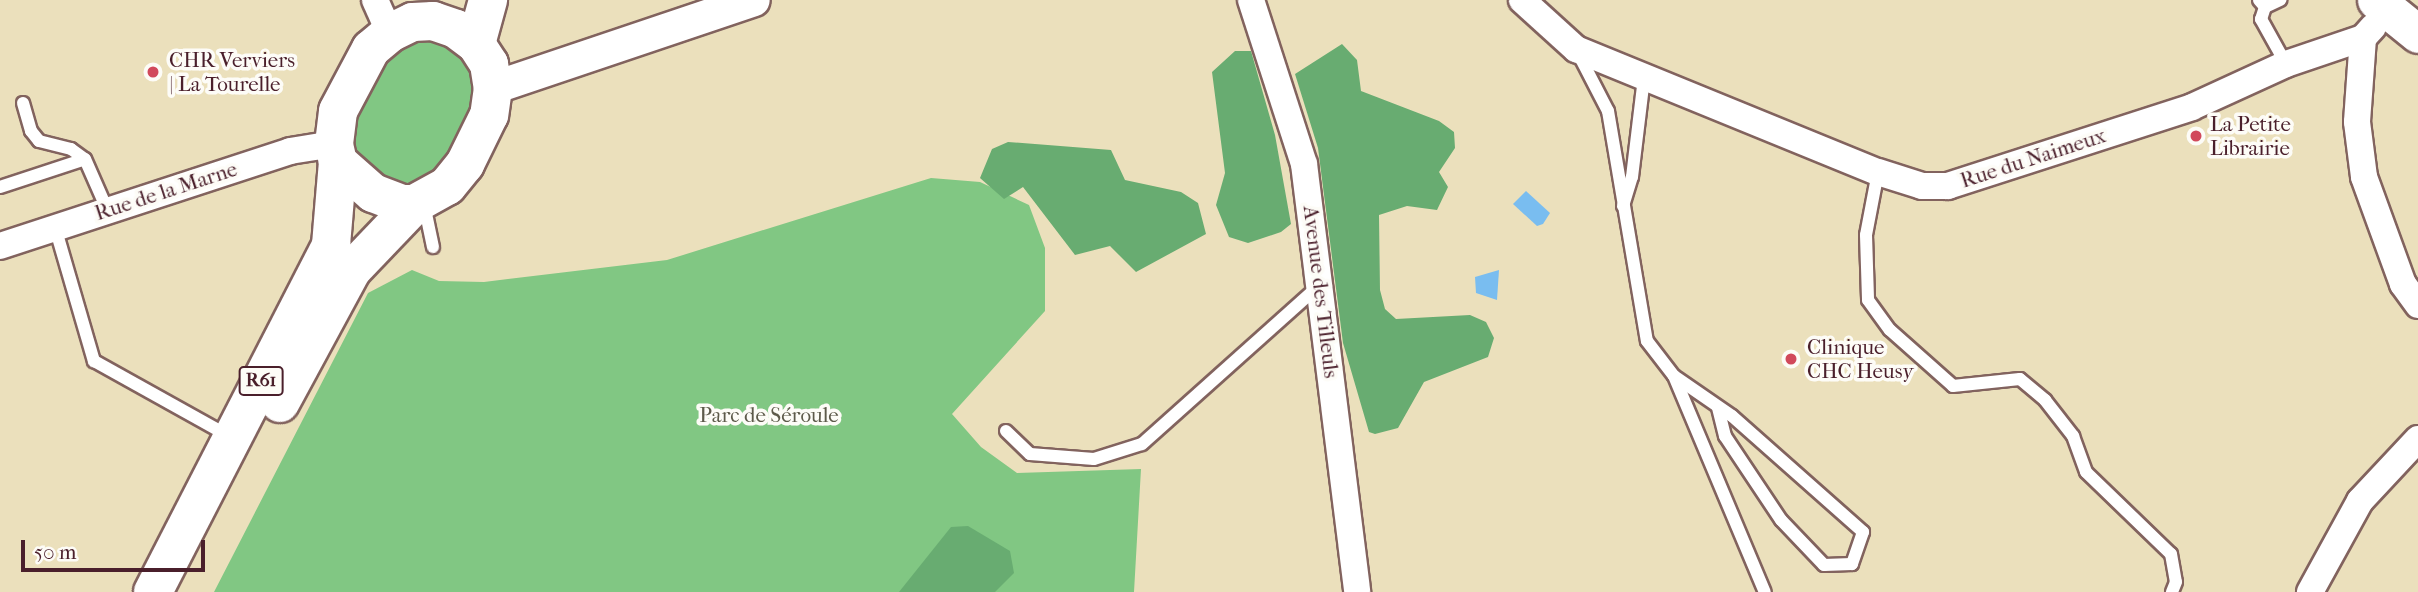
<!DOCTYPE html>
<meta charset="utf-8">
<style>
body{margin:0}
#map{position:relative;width:2418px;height:592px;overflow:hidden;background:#ebe0bc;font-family:"IM FELL French Canon",serif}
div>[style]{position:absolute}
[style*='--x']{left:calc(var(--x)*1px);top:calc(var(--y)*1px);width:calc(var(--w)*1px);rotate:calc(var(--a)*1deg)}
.green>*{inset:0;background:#81c783}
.forest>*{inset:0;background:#68ac71}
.water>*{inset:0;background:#79bdf0}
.roads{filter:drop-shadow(2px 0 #82635e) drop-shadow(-2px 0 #82635e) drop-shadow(0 2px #82635e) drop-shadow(0 -2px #82635e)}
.service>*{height:12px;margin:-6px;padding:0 6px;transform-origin:6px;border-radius:6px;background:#fff}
.minor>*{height:26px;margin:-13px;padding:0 13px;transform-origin:13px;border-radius:13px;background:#fff}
.tertiary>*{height:32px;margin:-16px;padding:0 16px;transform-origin:16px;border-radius:16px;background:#fff}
.secondary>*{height:37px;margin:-18.5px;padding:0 18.5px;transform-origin:18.5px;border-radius:18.5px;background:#fff}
.trunk>*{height:38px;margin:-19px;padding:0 19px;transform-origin:19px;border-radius:19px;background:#fff}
.dots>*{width:19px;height:19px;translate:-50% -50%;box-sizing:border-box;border:4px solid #fdfcf7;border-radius:50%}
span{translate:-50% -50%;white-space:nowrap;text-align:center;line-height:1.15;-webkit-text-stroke:7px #fdfcf7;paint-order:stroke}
.shield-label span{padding:2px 5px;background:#fdfcf7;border:2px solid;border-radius:5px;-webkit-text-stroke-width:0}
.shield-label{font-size:19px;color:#4a1f2b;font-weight:700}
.poi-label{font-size:21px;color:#4a1f2b}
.left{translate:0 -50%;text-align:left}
.street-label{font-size:21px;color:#4a1f2b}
.park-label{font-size:21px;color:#5d5a4a}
.scale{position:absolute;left:21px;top:540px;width:184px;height:32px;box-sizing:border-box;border:4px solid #4a1f2b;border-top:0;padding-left:9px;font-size:21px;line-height:24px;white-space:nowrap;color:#4a1f2b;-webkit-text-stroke:5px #fdfcf7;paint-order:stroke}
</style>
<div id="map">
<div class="green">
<i style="clip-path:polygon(421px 36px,448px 42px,469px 60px,477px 103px,451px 154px,433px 176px,407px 187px,383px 181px,361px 164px,349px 141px,350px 118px,384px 55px)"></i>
<i style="clip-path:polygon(931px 178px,980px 182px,1029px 205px,1045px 248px,1045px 311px,952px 414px,981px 447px,1017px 473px,1141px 469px,1134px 592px,214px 592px,368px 293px,412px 270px,439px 281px,484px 282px,667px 260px)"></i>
</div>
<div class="forest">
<i style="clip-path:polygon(1342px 44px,1357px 60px,1361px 91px,1439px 121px,1454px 132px,1455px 148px,1439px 172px,1448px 187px,1437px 210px,1407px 206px,1379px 215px,1380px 290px,1385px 309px,1396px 319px,1470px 315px,1486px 322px,1494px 338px,1488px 357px,1424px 382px,1398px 428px,1375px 434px,1369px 432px,1343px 343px,1318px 148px,1295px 74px)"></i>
<i style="clip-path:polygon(1235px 51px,1251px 51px,1275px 135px,1291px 224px,1281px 232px,1248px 243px,1229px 237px,1216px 205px,1225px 173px,1212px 72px)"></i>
<i style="clip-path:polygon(1008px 142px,1111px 150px,1125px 180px,1181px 192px,1198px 203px,1206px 234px,1136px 272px,1110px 246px,1075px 255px,1023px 187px,1004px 199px,980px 178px,992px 149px)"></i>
<i style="clip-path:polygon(968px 526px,1010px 551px,1014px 573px,995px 592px,899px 592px,951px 527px)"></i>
</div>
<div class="water">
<i style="clip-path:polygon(1526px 191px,1550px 213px,1543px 224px,1537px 226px,1513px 204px)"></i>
<i style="clip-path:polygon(1499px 270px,1497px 300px,1476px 293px,1475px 277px)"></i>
</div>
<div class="roads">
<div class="service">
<i style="--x:2259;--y:0;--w:9;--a:49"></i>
<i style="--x:2265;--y:7;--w:17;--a:-25"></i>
<i style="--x:2265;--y:7;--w:13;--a:108"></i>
<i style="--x:2261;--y:19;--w:51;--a:60.9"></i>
<i style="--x:1578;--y:53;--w:65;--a:62.7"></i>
<i style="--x:1608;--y:111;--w:233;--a:80.4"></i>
<i style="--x:1647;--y:341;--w:44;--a:52.4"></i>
<i style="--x:1674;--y:376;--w:234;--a:67.2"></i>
<i style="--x:23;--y:103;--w:29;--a:74"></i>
<i style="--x:31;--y:131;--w:13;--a:51"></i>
<i style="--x:39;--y:141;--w:33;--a:14"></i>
<i style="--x:71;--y:149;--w:17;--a:36"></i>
<i style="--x:85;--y:159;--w:55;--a:66.3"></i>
<i style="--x:1878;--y:172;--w:64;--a:100.8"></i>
<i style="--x:1866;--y:235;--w:65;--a:88.2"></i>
<i style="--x:1868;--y:300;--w:37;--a:54"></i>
<i style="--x:1890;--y:330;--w:84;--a:41.6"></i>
<i style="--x:1953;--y:386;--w:67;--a:-6"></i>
<i style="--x:2020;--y:379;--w:33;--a:40"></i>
<i style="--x:2045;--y:400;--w:46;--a:52.1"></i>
<i style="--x:2073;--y:436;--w:38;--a:70"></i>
<i style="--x:2086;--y:472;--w:118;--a:44"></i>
<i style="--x:2171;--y:554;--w:28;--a:80"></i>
<i style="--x:2176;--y:582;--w:11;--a:112"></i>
<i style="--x:0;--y:187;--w:89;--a:-18.2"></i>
<i style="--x:424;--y:204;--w:44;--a:78.2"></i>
<i style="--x:1623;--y:206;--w:30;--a:-73"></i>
<i style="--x:1632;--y:177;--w:100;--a:-83.1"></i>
<i style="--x:55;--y:227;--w:140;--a:73.8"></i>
<i style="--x:94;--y:361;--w:154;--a:29.1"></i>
<i style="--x:1674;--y:376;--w:70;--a:34.6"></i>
<i style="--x:1732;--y:416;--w:175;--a:41.5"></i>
<i style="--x:1863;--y:532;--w:34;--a:109"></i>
<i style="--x:1852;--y:564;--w:28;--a:178"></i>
<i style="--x:1824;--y:565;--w:62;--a:-133.7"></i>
<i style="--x:1781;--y:520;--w:101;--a:-123.7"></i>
<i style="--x:1725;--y:436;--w:29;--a:-104"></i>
<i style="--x:1006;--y:431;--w:33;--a:44"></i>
<i style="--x:1030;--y:454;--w:64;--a:4.5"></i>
<i style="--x:1094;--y:459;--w:50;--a:-17.4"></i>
<i style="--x:1142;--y:444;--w:237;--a:-41.8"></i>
</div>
<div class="minor">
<i style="--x:375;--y:0;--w:36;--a:66"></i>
<i style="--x:1251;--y:0;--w:172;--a:72.1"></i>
<i style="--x:1304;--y:164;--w:431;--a:82.9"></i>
<i style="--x:1522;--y:0;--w:73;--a:42.2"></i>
<i style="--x:1576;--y:49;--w:326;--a:22.2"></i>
<i style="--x:1878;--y:172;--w:46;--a:17.7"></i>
<i style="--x:1922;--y:186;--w:26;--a:0"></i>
<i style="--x:1948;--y:186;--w:256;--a:-17.9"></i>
<i style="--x:2192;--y:107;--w:103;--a:-24.6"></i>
<i style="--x:2286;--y:64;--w:81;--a:-18.7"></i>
<i style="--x:2373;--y:27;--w:15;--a:132"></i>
<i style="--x:2363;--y:38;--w:84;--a:94.1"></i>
<i style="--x:2357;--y:122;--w:55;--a:82.7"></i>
<i style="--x:2364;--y:177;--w:114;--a:70"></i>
<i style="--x:2403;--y:284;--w:26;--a:54"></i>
<i style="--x:0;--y:246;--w:305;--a:-18.1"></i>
<i style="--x:290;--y:151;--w:45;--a:-9"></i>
<i style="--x:2310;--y:592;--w:104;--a:-61.2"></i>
<i style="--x:2360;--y:501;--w:85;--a:-46.9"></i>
</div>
<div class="tertiary">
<i style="--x:493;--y:88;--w:275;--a:-18.6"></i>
</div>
<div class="secondary">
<i style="--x:2376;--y:0;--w:54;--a:39"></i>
</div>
<div class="trunk">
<i style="--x:433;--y:21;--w:24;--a:19"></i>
<i style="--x:456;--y:29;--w:25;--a:37"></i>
<i style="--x:476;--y:44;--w:24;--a:57"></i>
<i style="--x:489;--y:64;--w:24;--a:81"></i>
<i style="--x:493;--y:88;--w:27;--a:98"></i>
<i style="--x:489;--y:115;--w:55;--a:116.1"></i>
<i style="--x:465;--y:164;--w:28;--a:129"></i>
<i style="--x:447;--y:186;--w:37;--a:151"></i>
<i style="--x:415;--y:204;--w:13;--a:180"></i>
<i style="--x:402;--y:204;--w:31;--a:-159"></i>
<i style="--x:373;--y:193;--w:47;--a:-138.5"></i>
<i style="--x:338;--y:162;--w:18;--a:-103"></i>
<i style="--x:334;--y:144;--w:33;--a:-83"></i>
<i style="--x:338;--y:111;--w:70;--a:-62"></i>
<i style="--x:371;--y:49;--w:25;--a:-40"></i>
<i style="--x:390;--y:33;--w:25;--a:-26"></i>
<i style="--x:413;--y:22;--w:20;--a:-3"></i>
<i style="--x:476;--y:44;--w:46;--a:-74.7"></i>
<i style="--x:280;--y:403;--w:151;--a:-61.6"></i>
<i style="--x:352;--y:270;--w:91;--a:-46.3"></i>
<i style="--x:153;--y:592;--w:390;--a:-62.8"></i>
<i style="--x:331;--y:245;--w:83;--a:-85.2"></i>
</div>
</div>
<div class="dots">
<i style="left:153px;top:72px;background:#d1495b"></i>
<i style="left:2196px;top:136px;background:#d1495b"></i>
<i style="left:1791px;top:359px;background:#d1495b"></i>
</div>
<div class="shield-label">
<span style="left:261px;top:381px">R61</span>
</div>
<div class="poi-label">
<span class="left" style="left:169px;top:72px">CHR Verviers<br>| La Tourelle</span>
<span class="left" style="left:2210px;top:136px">La Petite<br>Librairie</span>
<span class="left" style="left:1807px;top:359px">Clinique<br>CHC Heusy</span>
</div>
<div class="street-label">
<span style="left:2033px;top:158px;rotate:-18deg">Rue du Naimeux</span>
<span style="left:166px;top:191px;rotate:-18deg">Rue de la Marne</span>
<span style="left:1321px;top:292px;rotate:83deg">Avenue des Tilleuls</span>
</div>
<div class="park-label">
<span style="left:769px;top:415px">Parc de Séroule</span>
</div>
<div class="scale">50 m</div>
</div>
